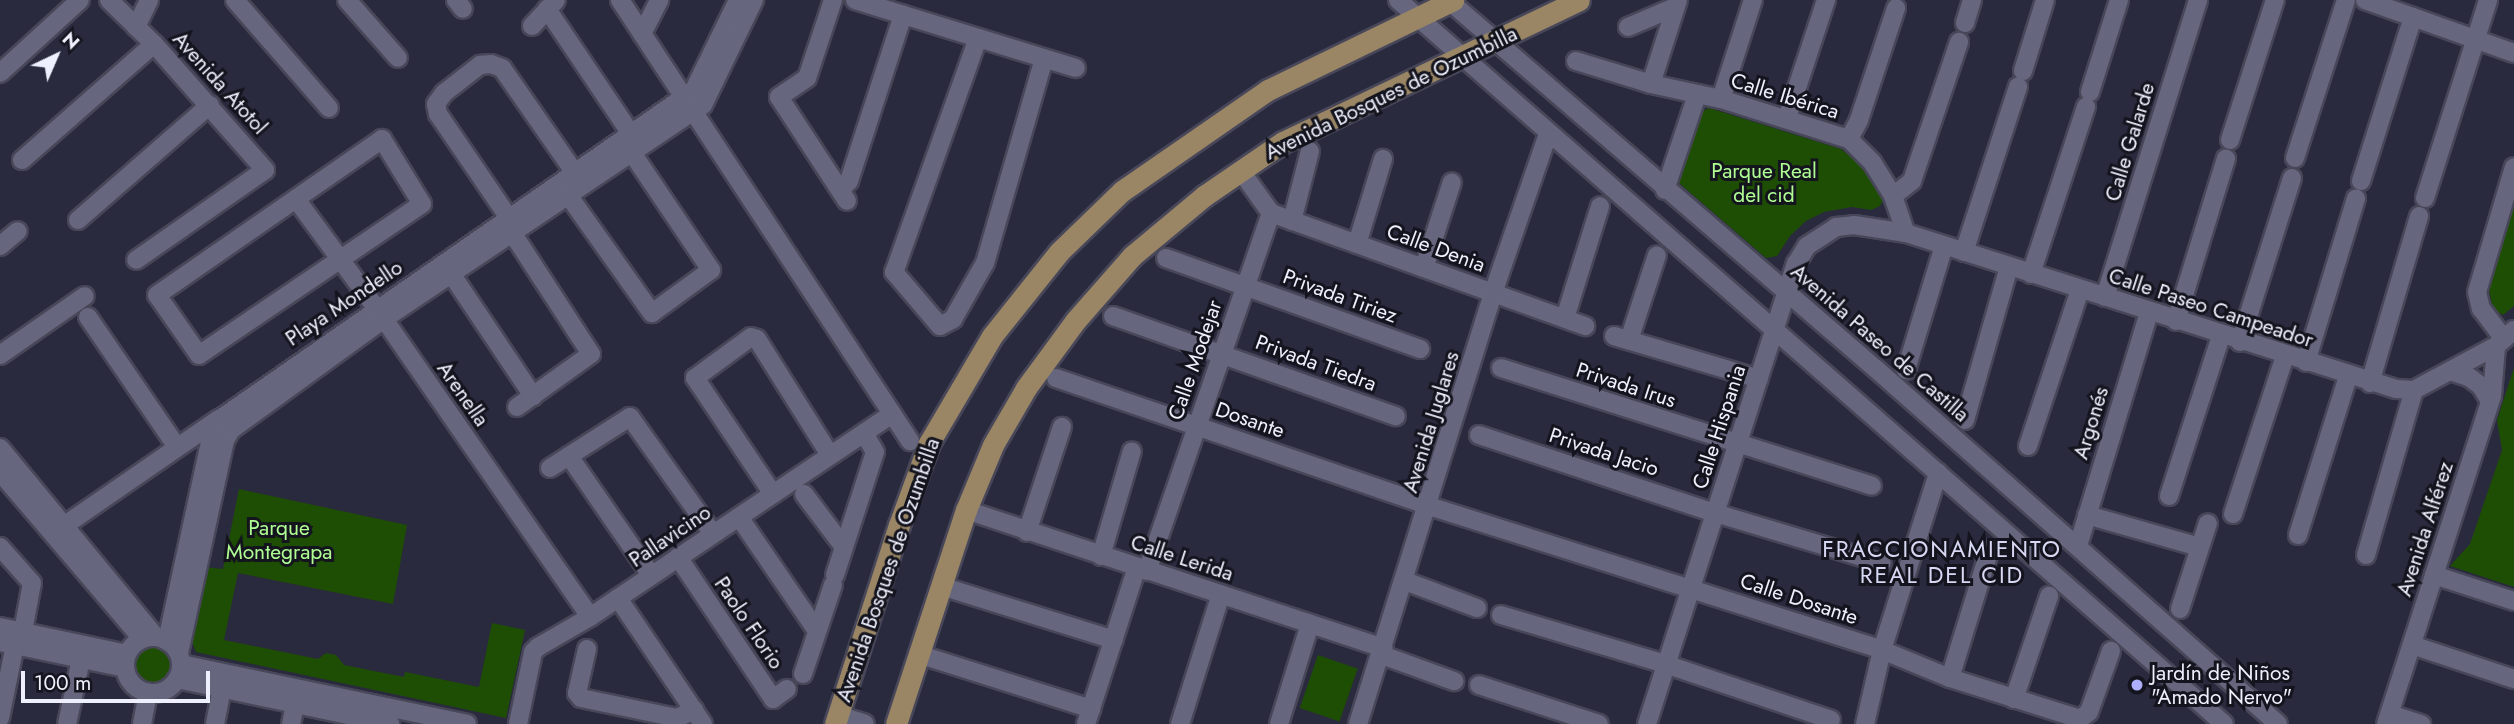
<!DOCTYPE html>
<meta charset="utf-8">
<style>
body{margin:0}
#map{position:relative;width:2514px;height:724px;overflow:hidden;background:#2a2a3e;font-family:Jost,sans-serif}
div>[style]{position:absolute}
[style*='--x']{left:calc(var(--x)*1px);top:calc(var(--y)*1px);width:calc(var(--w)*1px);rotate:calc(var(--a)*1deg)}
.green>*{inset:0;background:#1e4e03;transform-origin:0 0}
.round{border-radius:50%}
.roads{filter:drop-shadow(2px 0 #484759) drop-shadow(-2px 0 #484759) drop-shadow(0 2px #484759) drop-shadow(0 -2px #484759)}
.minor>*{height:18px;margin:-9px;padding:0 9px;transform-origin:9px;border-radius:9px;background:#66677e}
.minor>.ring{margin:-9px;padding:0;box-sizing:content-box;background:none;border:18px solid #66677e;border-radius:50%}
.major>*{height:21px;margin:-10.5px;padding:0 10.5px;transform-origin:10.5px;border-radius:10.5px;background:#9a8665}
.dots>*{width:19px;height:19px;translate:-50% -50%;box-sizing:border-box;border:4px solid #13141d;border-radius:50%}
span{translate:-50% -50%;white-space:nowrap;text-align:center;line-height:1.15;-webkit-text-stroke:6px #13141d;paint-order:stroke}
.street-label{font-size:21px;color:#eff0fe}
.park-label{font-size:21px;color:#b0fd94}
.poi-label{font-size:21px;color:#eff0fe}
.left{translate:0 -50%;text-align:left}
.neighbourhood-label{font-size:23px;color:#d7d8f3;letter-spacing:2px}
.north{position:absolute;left:21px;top:21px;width:70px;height:70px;-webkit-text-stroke:5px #13141d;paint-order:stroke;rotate:44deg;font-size:19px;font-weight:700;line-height:28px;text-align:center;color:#eff0fe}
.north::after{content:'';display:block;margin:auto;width:24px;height:32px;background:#eff0fe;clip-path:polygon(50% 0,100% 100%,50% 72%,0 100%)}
.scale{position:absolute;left:21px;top:671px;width:189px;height:32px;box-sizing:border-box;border:4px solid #eff0fe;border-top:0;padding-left:9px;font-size:21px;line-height:24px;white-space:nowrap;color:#eff0fe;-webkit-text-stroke:5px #13141d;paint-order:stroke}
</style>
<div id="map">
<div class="green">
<i style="clip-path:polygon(1709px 108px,1841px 149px,1863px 166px,1883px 200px,1880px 206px,1871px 210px,1852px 207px,1824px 212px,1806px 221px,1790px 236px,1777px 256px,1766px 258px,1679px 183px,1703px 111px)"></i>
<i style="clip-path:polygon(2514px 202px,2514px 306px,2503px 315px,2493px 309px,2488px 285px)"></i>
<i style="clip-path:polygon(2514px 368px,2514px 587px,2450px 566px,2470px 544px,2502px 450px,2497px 420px)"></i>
<i style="clip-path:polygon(239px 489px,407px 525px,393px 604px,238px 573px,224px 640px,318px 659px,326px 653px,336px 655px,344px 665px,404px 677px,405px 672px,479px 687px,492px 623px,525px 630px,506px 718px,196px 652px,191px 639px,205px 567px,223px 569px)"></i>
<i class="round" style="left:132px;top:643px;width:44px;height:44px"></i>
<i style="left:1318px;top:655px;width:42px;height:56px;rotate:19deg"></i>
</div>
<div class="roads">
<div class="minor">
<i style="--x:109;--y:0;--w:63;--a:44.4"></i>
<i style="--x:154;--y:44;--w:168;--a:48.6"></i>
<i style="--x:265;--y:170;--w:157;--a:145.1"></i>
<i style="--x:235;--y:0;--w:143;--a:49"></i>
<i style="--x:347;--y:0;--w:77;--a:48.7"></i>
<i style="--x:456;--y:0;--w:11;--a:52"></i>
<i style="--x:620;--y:0;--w:528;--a:56.67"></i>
<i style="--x:833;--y:0;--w:82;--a:108.4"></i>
<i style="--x:807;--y:78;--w:34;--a:146"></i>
<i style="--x:779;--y:97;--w:124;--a:56.8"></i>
<i style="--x:855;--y:0;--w:231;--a:17.1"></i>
<i style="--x:1398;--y:0;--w:1098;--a:41.23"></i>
<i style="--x:1448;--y:0;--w:565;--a:40.77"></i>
<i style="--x:1876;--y:369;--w:536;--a:41.45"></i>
<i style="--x:2365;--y:0;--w:158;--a:19.6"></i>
<i style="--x:547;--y:9;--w:151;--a:56.1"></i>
<i style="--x:1965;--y:23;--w:24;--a:-73"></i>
<i style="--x:532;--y:26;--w:35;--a:-47"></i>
<i style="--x:136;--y:27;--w:30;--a:-64"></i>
<i style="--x:1628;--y:27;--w:51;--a:-23.1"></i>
<i style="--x:642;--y:34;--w:38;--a:-63"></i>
<i style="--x:978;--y:38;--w:249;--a:109.7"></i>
<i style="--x:894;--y:272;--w:71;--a:49.6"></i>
<i style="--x:940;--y:326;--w:15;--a:-28"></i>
<i style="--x:953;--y:319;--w:64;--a:-60.3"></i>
<i style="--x:985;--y:263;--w:212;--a:-73.9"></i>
<i style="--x:1576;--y:61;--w:78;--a:17"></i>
<i style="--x:1651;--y:84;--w:72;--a:12.1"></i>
<i style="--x:1721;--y:99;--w:134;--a:17.4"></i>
<i style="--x:1849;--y:139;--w:33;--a:45"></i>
<i style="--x:1872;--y:162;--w:40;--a:58"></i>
<i style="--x:1893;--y:196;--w:39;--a:71"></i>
<i style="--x:2023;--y:71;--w:74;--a:-72.8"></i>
<i style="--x:0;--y:73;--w:108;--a:-42.4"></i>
<i style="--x:1651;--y:84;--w:88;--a:-72.2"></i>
<i style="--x:2090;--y:92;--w:96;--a:-72.5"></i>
<i style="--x:1721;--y:99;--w:104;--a:-72.1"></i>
<i style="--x:1787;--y:118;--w:124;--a:-71.7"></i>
<i style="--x:382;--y:139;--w:76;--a:58.4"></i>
<i style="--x:422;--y:204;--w:269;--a:145.9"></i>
<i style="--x:199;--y:355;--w:73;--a:-125"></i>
<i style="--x:157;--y:295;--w:274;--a:-34.7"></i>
<i style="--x:1849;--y:139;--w:21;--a:-62"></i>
<i style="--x:1859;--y:120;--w:118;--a:-71.7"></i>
<i style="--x:2230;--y:140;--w:147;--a:-72.2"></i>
<i style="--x:2295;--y:158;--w:166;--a:-72.1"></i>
<i style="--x:22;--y:160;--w:176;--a:-41.3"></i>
<i style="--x:1241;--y:171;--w:52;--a:54.5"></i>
<i style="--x:2361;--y:181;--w:172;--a:-72.4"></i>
<i style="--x:840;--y:190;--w:13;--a:-45"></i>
<i style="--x:849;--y:181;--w:175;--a:-72"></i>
<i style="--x:1665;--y:190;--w:100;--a:-71.4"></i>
<i style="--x:568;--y:195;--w:145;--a:54.6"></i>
<i style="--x:652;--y:313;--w:73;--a:-36.1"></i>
<i style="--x:711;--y:270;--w:141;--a:-124"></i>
<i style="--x:1893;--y:196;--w:24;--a:-38"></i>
<i style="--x:1912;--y:181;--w:147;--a:-71.3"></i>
<i style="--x:2425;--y:198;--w:208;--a:-72.3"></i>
<i style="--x:296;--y:199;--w:149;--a:53.7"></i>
<i style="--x:384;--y:319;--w:362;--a:55.3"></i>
<i style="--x:1271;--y:213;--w:334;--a:19.8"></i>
<i style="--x:509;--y:218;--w:126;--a:-124.3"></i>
<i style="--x:438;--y:114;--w:10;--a:-101"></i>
<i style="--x:436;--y:104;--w:14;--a:-54"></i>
<i style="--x:444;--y:93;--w:46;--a:-37.9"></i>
<i style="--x:480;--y:65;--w:11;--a:-5"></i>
<i style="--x:491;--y:64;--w:12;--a:20"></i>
<i style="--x:502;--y:68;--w:128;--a:55.2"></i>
<i style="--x:78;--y:220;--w:175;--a:-41.1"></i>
<i style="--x:1292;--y:221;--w:72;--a:-75.6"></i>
<i style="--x:513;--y:234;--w:143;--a:57"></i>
<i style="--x:591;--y:354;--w:91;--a:144.4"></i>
<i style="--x:1357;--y:244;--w:89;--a:-73"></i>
<i style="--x:0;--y:246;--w:23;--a:-40"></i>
<i style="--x:1964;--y:252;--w:174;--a:-71.9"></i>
<i style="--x:1166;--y:258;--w:270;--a:19.7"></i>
<i style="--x:1424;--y:268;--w:90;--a:-72"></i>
<i style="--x:2031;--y:274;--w:176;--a:-71.8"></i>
<i style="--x:452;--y:275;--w:146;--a:56.2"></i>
<i style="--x:2105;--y:297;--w:311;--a:-72.6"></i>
<i style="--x:1113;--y:316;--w:300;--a:19.5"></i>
<i style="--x:88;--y:317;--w:158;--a:55.6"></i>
<i style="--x:1565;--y:318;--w:117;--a:-72.6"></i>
<i style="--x:2176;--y:321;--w:170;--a:-72.9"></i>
<i style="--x:1614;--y:336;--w:151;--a:16.5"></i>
<i style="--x:2504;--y:339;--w:38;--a:-127"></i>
<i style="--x:2481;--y:309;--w:17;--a:-103"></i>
<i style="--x:2477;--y:292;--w:130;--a:-73.5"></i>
<i style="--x:1629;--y:340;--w:89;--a:-71.8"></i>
<i style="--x:2240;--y:342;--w:172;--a:-72.4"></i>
<i style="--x:0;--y:355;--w:103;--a:-34.8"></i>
<i style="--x:2306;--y:362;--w:171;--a:-73"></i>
<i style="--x:1501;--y:368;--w:389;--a:17.6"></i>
<i style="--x:1906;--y:370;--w:130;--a:-73"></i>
<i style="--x:2450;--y:371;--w:20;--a:18"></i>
<i style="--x:2469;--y:377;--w:15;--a:37"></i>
<i style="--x:2481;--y:386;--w:17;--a:59"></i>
<i style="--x:1056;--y:378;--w:394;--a:18.9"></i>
<i style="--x:1429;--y:506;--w:475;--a:17.6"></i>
<i style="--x:1882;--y:650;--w:74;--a:22.4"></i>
<i style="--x:1950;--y:678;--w:136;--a:17.5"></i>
<i style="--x:2080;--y:719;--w:11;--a:-38"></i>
<i style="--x:2089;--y:712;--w:65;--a:-70.2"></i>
<i style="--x:2370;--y:383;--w:174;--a:-73.6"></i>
<i style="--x:1965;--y:420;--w:159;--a:-74"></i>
<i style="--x:1479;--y:435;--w:249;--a:18.3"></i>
<i style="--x:1715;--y:513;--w:174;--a:16.7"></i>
<i style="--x:2028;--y:446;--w:164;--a:-71.6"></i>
<i style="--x:0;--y:448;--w:245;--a:50.5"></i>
<i style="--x:569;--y:456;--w:145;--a:55.4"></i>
<i style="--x:550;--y:468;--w:95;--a:-32.5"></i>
<i style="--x:630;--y:417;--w:143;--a:54.6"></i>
<i style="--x:0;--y:472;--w:219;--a:49.6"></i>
<i style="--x:773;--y:494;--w:140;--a:-123.9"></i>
<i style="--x:695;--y:378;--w:69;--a:-36.2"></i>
<i style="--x:751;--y:337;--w:6;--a:18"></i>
<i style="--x:757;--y:339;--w:137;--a:57.8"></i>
<i style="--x:804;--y:494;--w:66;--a:53"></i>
<i style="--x:2169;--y:496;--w:168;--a:-72"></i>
<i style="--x:966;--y:510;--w:440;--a:18.3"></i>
<i style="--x:2233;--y:514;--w:166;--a:-71.8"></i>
<i style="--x:2087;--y:515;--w:116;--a:15.9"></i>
<i style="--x:739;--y:517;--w:138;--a:55.6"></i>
<i style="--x:55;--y:532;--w:199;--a:-34.6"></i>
<i style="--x:1027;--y:532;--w:111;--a:-71.6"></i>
<i style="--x:2298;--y:535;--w:167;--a:-72.5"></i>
<i style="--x:2078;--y:546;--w:245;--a:-73.1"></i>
<i style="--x:0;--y:547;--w:48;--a:48.4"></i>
<i style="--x:32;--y:583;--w:49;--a:100.6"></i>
<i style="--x:2366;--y:555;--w:172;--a:-73.8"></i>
<i style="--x:1101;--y:556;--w:109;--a:-73.6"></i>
<i style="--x:678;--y:557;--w:171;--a:56.2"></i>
<i style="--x:773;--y:699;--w:17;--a:-36"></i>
<i style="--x:1147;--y:571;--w:379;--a:-70.9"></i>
<i style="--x:835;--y:575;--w:129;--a:-72"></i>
<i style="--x:875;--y:452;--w:22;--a:-120"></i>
<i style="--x:2434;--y:575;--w:84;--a:18"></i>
<i style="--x:1405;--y:581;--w:77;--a:20.6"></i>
<i style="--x:941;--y:586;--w:181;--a:17.3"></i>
<i style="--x:618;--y:598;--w:152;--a:56"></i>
<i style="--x:2180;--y:609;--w:90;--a:-72"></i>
<i style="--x:1501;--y:615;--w:171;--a:16.6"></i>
<i style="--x:1665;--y:664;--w:175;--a:18.6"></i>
<i style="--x:0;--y:627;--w:130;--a:12"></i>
<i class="ring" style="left:125px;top:637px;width:38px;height:38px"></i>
<i style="--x:167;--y:641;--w:214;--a:-77.8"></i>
<i style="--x:212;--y:432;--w:15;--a:-58"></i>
<i style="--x:220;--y:419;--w:577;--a:-34.76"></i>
<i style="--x:694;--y:90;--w:100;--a:-63.9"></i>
<i style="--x:0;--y:642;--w:128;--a:11.7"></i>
<i style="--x:2412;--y:645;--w:108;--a:18.4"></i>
<i style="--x:587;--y:649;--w:45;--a:102.8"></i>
<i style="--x:577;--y:693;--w:6;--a:51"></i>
<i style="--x:581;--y:698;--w:98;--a:11.8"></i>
<i style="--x:677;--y:718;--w:19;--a:-25"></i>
<i style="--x:179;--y:653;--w:218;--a:-77.8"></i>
<i style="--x:225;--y:440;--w:12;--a:-59"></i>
<i style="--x:231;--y:430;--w:189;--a:-36"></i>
<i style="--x:384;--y:319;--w:384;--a:-33.9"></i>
<i style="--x:703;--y:105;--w:117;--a:-64.1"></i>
<i style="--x:918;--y:654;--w:182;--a:17.6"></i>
<i style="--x:1382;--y:655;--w:77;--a:19.9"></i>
<i style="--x:181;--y:664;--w:292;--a:11.8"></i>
<i style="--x:803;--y:674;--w:94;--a:-71.4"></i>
<i style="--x:1950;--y:678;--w:135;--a:-72.8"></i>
<i style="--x:177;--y:679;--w:218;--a:11.9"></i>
<i style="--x:1479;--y:685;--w:126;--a:18"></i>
<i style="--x:2014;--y:699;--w:109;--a:-71.2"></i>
<i style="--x:2390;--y:714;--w:33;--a:18"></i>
<i style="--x:838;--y:715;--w:28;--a:18"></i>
<i style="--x:0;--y:718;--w:75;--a:-78.4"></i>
<i style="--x:67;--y:724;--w:66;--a:-77.8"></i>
<i style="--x:142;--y:724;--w:32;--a:-79"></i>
<i style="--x:215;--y:724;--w:36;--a:-79"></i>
<i style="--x:291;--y:724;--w:19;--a:-78"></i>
<i style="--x:518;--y:724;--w:74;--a:-78.2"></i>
<i style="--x:533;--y:652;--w:7;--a:-45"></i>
<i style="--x:538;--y:647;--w:60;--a:-30"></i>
<i style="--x:590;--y:617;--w:364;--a:-33.9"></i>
<i style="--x:1086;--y:724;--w:165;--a:-72"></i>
<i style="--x:1180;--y:724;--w:136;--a:-72.5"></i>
<i style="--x:1279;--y:724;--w:105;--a:-72.8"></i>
<i style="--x:1358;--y:724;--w:452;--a:-72.6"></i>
<i style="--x:1493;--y:293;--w:168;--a:-70.9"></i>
<i style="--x:1647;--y:724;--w:484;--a:-72.1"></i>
<i style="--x:1796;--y:264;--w:21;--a:-59"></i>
<i style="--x:1807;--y:246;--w:35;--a:-33"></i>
<i style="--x:1836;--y:227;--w:18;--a:-6"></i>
<i style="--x:1854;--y:225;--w:53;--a:8.7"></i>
<i style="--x:1906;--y:233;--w:514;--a:17.66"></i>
<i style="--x:2396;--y:389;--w:18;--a:3"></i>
<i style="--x:2414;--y:390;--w:93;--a:-28.2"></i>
<i style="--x:2496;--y:346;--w:24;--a:-42"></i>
<i style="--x:1865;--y:724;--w:76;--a:-77.1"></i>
<i style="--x:1882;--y:650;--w:186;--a:-72.4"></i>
<i style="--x:2386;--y:724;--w:345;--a:-72.1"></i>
<i style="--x:2492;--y:396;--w:50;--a:-85.4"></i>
</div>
<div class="major">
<i style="--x:835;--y:724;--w:209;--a:-72.2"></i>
<i style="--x:899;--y:525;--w:87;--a:-69.9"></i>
<i style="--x:929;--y:443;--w:124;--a:-59.5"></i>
<i style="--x:992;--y:336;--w:107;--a:-51.4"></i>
<i style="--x:1059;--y:252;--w:88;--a:-44.1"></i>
<i style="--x:1122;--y:191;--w:178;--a:-34.7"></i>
<i style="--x:1268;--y:90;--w:206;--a:-25.9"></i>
<i style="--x:896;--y:724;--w:225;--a:-71.9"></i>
<i style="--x:966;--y:510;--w:70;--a:-67.4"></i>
<i style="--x:993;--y:445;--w:66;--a:-59.9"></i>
<i style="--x:1026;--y:388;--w:84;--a:-53.7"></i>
<i style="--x:1076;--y:320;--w:85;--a:-48.8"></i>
<i style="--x:1132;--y:256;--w:94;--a:-39.8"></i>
<i style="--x:1204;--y:196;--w:96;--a:-34.4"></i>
<i style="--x:1283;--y:142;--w:328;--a:-25.6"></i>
</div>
</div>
<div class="dots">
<i style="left:2137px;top:685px;background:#adaffb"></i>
</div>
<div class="street-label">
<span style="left:220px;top:83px;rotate:48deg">Avenida Atotol</span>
<span style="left:1391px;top:93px;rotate:-26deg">Avenida Bosques de Ozumbilla</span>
<span style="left:1785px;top:96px;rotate:17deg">Calle Ibérica</span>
<span style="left:2130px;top:142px;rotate:-73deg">Calle Galarde</span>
<span style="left:1436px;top:248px;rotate:20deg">Calle Denia</span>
<span style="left:1340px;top:296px;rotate:20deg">Privada Tiriez</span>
<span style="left:344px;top:303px;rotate:-34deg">Playa Mondello</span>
<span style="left:2211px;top:308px;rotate:18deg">Calle Paseo Campeador</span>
<span style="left:1880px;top:343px;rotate:41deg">Avenida Paseo de Castilla</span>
<span style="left:1195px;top:360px;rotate:-71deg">Calle Modejar</span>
<span style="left:1316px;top:363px;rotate:20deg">Privada Tiedra</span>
<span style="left:1626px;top:385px;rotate:18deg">Privada Irus</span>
<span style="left:463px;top:394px;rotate:55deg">Arenella</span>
<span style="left:1250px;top:420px;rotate:19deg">Dosante</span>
<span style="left:1431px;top:422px;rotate:-73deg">Avenida Juglares</span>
<span style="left:2091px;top:423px;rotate:-73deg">Argonés</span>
<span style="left:1719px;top:427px;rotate:-72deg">Calle Hispania</span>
<span style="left:1604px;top:452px;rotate:18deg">Privada Jacio</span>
<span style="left:2425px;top:529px;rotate:-72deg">Avenida Alférez</span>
<span style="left:670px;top:536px;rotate:-34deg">Pallavicino</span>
<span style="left:1182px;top:558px;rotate:18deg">Calle Lerida</span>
<span style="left:888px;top:570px;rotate:-71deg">Avenida Bosques de Ozumbilla</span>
<span style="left:1799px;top:599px;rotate:18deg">Calle Dosante</span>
<span style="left:749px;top:623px;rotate:56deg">Paolo Florio</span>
</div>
<div class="park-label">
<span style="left:1764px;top:183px">Parque Real<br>del cid</span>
<span style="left:279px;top:540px">Parque<br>Montegrapa</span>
</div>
<div class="poi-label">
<span class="left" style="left:2151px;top:685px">Jardín de Niños<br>"Amado Nervo"</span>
</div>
<div class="neighbourhood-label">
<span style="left:1942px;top:562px">FRACCIONAMIENTO<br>REAL DEL CID</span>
</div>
<div class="north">N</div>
<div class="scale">100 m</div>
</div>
